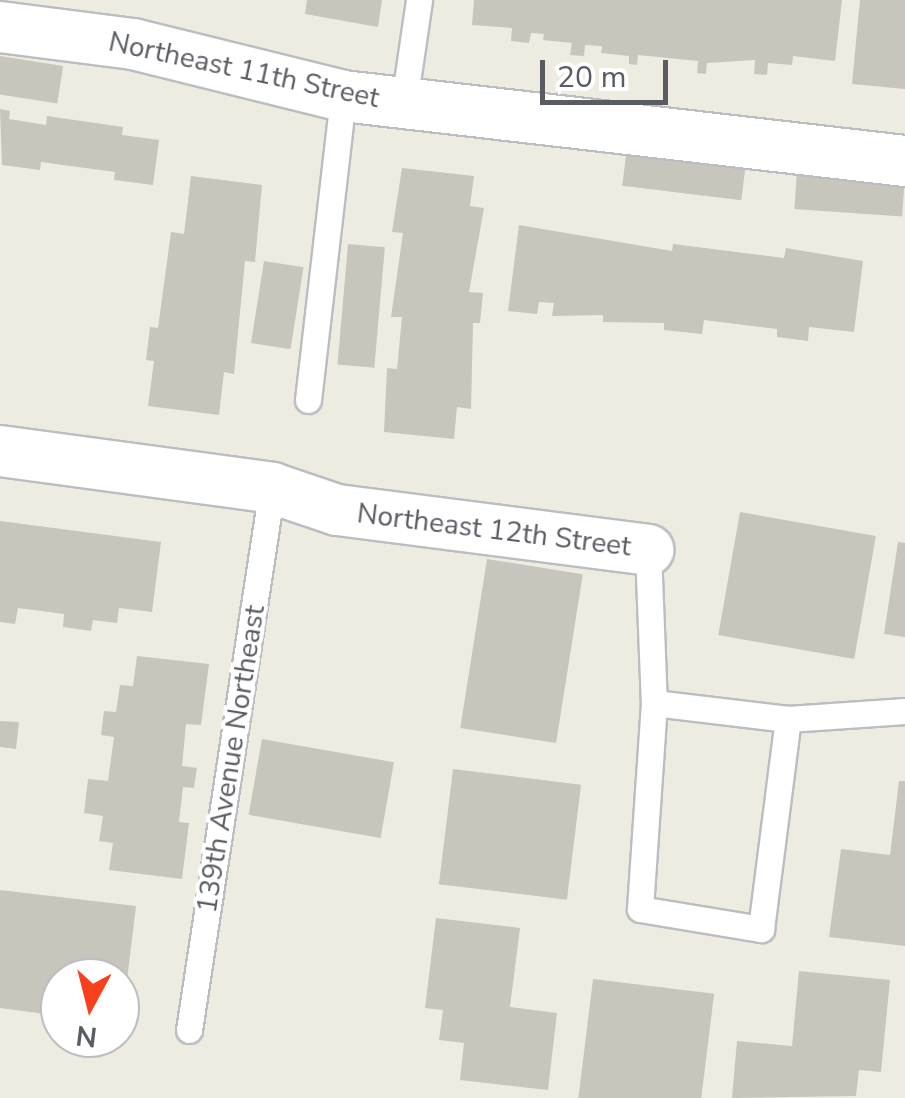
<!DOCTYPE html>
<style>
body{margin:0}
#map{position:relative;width:905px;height:1098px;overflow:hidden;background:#eeece0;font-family:"Nunito Sans",sans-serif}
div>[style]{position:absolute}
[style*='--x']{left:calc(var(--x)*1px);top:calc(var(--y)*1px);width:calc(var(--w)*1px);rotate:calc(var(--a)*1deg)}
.building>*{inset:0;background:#c8c5bd;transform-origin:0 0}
.roads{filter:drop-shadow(2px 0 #bbbdc3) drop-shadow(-2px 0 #bbbdc3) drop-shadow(0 2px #bbbdc3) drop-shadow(0 -2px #bbbdc3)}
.lane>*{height:25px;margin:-12.5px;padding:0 12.5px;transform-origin:12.5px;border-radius:12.5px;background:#fff}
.street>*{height:50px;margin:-25px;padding:0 25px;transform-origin:25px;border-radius:25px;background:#fff}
span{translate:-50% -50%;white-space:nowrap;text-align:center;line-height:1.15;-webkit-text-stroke:8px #fff;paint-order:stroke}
.street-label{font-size:28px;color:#595c63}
.north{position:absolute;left:40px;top:958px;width:100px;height:100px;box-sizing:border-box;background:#fff;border:2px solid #bdbec1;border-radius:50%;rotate:187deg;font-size:28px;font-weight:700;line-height:40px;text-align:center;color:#595c63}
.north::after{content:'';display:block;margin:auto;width:35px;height:45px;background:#f8411c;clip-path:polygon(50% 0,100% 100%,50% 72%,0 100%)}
.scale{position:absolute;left:540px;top:60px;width:128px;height:45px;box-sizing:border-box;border:5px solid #595c63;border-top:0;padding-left:12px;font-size:30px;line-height:35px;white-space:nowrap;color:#595c63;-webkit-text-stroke:8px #fff;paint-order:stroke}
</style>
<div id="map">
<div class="building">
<i style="clip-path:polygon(307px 0,382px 0,378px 27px,305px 14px)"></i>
<i style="clip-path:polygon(474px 0,842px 0,835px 61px,793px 56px,792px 65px,768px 63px,767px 75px,754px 74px,755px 60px,707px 63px,706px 74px,697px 73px,698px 61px,638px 55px,637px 65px,629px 64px,629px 56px,601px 53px,602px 46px,585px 45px,584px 56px,570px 55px,572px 43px,543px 40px,544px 34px,531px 33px,529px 43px,511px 41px,512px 28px,472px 25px)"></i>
<i style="clip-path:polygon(860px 0,905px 0,905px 89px,852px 84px)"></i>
<i style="left:0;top:56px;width:64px;height:38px;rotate:9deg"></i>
<i style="clip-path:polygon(0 109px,10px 111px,9px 119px,46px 125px,47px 116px,123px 127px,122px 135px,159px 140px,153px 185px,114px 180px,115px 172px,41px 162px,40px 170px,2px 165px)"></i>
<i style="left:627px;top:147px;width:120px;height:39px;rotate:7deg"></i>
<i style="clip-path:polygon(402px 168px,474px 176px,470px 206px,484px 208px,469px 292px,483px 293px,480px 323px,473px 323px,471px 409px,457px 407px,454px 439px,384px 432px,387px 368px,397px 369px,402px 317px,391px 317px,403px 233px,392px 232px)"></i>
<i style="left:797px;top:171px;width:108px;height:38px;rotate:4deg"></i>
<i style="clip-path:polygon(191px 176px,262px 185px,255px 262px,245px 261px,234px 374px,224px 372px,219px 415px,148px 406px,154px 361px,146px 360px,150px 327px,158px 328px,171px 232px,184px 234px)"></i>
<i style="clip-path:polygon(519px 225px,672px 251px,673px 244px,784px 258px,786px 248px,863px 261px,854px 332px,809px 327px,808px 341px,777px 337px,777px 329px,704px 320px,702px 334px,664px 330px,664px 323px,603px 322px,603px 315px,552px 316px,554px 303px,539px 302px,537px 314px,508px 311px)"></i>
<i style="left:348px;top:244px;width:37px;height:121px;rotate:5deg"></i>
<i style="left:264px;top:261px;width:40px;height:83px;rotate:9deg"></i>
<i style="left:740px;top:512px;width:138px;height:125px;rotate:10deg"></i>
<i style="clip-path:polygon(0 521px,161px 542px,152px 612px,119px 608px,117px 623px,93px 620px,91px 631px,63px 627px,64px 614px,18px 608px,15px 624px,0 622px)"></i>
<i style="clip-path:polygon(898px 542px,905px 543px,905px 637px,884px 634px)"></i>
<i style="left:487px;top:559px;width:97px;height:171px;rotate:9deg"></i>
<i style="clip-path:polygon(137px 656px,209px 664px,201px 725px,186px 724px,182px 766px,197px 768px,194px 788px,183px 787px,179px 822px,189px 823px,182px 879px,109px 870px,113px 843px,99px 841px,103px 816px,84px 813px,88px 779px,108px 781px,114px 737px,101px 735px,104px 711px,116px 712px,120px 685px,133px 686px)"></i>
<i style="clip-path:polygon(0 721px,19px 722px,16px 749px,0 747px)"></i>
<i style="left:262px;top:739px;width:134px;height:77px;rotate:10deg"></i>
<i style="left:453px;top:769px;width:129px;height:116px;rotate:7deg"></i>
<i style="clip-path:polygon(899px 781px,905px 781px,905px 946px,829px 937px,841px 849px,890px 855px)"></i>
<i style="clip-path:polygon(0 890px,136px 906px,122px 1021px,120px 978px,60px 978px,60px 1016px,0 1008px)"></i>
<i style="clip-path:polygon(436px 918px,520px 928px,510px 1007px,557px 1013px,548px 1090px,460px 1080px,464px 1043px,439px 1040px,443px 1010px,425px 1008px)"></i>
<i style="clip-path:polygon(799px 971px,890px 980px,881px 1072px,859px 1070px,856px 1096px,732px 1098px,737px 1041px,792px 1046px)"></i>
<i style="left:593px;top:979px;width:122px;height:120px;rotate:7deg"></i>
</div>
<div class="roads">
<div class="lane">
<i style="--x:404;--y:102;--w:103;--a:-81.6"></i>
<i style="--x:308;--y:400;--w:306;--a:-83.4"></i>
<i style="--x:648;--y:550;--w:153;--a:87.8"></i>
<i style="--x:654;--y:703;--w:135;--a:6.8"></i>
<i style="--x:788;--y:719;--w:117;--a:-3.9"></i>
<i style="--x:654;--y:703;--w:206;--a:93.9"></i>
<i style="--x:640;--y:909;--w:123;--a:9.4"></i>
<i style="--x:761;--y:929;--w:212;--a:-82.7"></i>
<i style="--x:189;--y:1030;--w:548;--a:-81.29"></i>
</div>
<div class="street">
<i style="--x:0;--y:27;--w:134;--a:7.3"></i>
<i style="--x:133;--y:44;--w:216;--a:13.9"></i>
<i style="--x:343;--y:96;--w:566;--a:6.6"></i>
<i style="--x:0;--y:451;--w:275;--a:7.7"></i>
<i style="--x:272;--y:488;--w:69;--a:18.7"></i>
<i style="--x:337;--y:510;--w:314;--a:7.3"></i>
</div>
</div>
<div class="street-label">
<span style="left:244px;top:70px;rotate:12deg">Northeast 11th Street</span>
<span style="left:494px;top:530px;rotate:7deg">Northeast 12th Street</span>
<span style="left:231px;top:759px;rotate:-81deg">139th Avenue Northeast</span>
</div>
<div class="north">N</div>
<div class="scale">20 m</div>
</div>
